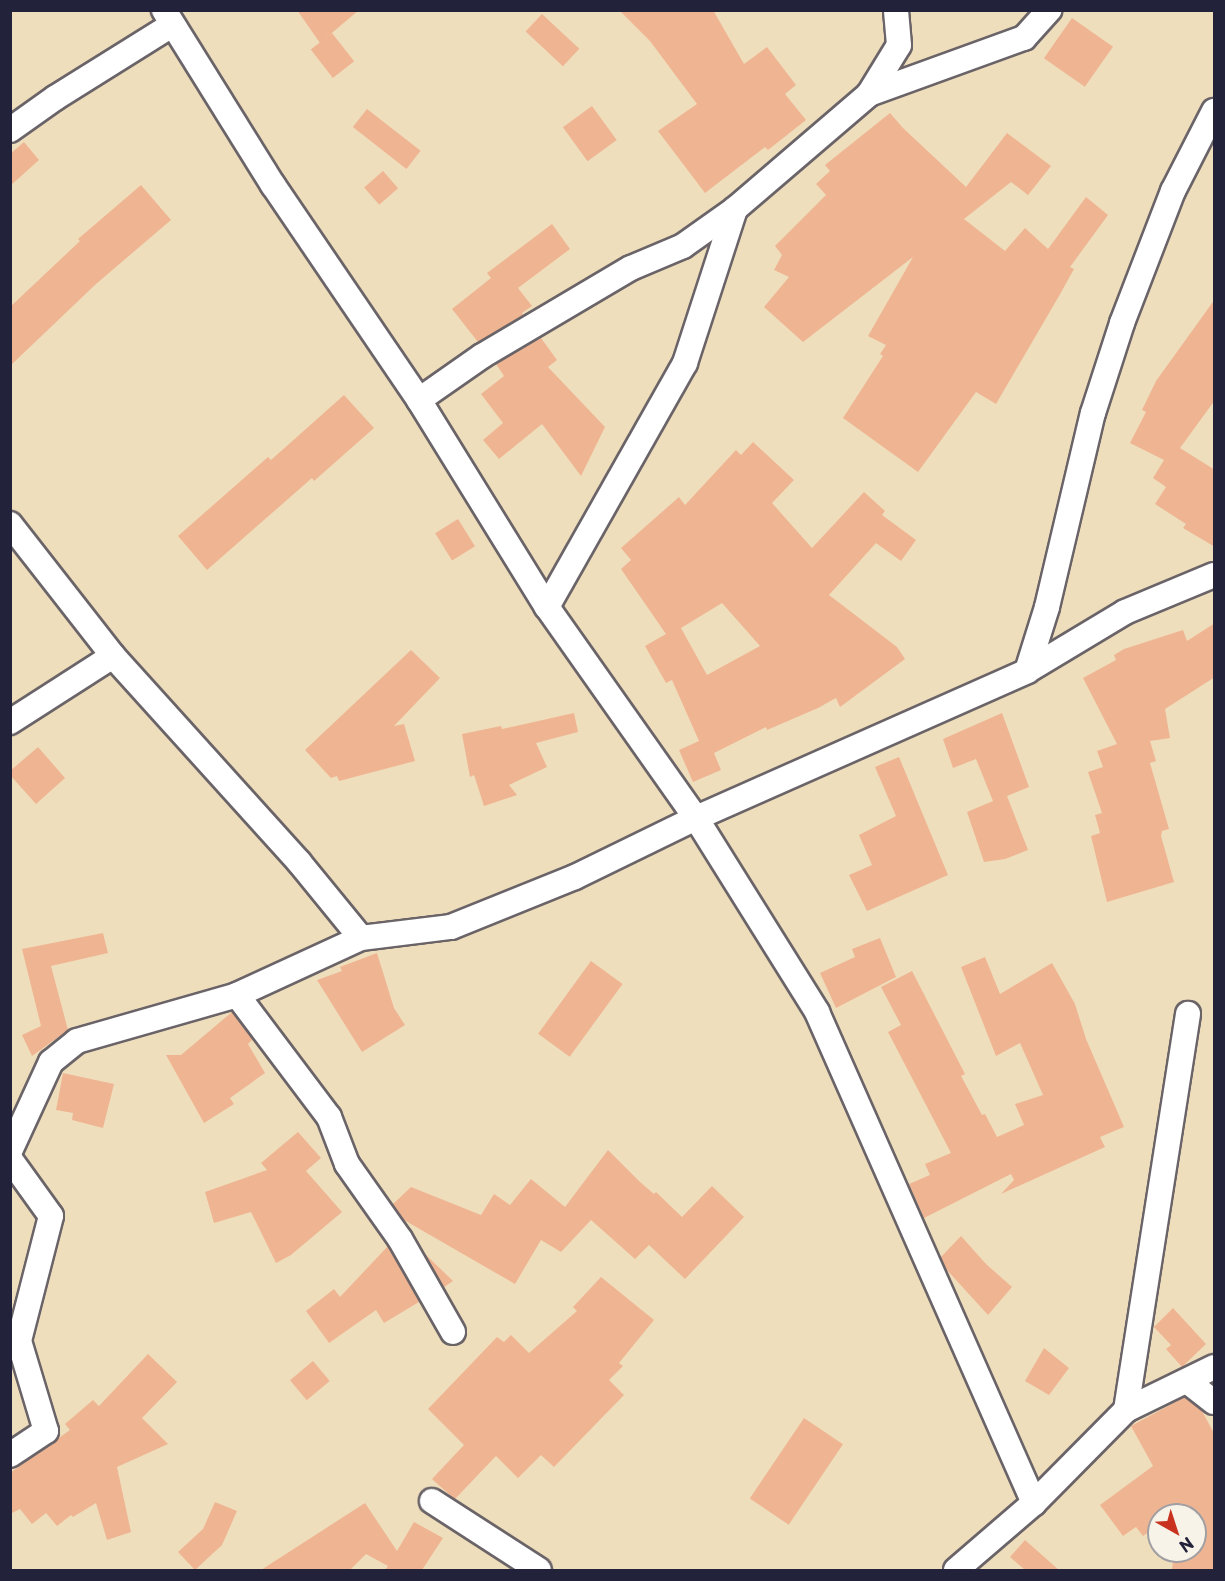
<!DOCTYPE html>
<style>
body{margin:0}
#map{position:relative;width:1225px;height:1581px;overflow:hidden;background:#efdebc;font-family:"Playpen Sans",sans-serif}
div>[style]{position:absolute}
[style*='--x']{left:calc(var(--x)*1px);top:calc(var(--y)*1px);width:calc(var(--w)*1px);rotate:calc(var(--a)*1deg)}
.building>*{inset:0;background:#efb593;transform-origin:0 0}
.roads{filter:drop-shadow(2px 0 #6a6468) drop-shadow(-2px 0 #6a6468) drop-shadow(0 2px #6a6468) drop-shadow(0 -2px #6a6468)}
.street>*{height:24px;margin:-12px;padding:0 12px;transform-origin:12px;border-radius:12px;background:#fff}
span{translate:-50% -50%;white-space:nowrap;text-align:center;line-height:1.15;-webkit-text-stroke:6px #f7f3e8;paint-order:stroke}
.frame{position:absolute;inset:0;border:12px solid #22223b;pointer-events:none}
.north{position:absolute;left:1147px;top:1503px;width:60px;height:60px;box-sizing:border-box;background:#f7f3e8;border:2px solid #a29fa3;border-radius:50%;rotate:141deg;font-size:16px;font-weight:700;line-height:24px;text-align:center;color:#22223b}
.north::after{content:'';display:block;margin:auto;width:21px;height:27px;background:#c8321e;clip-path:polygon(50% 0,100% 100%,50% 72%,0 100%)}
</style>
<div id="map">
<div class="building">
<i style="clip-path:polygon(297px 10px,359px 10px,320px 43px)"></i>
<i style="clip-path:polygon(619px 10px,713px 10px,744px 64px,767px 47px,796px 85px,785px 94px,806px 120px,768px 150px,765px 147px,705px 193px,658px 131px,697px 104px,650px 41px)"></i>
<i style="left:542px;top:14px;width:51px;height:24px;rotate:43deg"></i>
<i style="left:1072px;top:18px;width:50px;height:49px;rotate:35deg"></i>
<i style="left:332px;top:33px;width:36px;height:27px;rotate:52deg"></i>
<i style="left:592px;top:106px;width:42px;height:36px;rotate:54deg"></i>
<i style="left:367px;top:109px;width:68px;height:23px;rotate:38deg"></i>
<i style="clip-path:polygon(890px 113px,903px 128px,966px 187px,1007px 133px,1051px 166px,1028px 195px,1011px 182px,964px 219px,1005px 251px,1025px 228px,1048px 249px,1086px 197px,1108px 215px,1070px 267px,1074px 269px,1059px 296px,996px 404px,976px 392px,918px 472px,843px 418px,883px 356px,880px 354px,886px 345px,868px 336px,913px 257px,803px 342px,764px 307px,789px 277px,774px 270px,782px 255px,775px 246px,826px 195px,816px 184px,830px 171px,825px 165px)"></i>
<i style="clip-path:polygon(24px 142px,39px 160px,10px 186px,10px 154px)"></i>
<i style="left:383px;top:171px;width:23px;height:25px;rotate:49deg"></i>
<i style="clip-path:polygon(141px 185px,171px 220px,96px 284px,10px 366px,10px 307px,80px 241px,78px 239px)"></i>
<i style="clip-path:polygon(552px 224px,570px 249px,518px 288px,532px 306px,522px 313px,523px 315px,478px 342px,452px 309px,491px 278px,487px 273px)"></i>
<i style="clip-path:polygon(1215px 299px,1215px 400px,1180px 448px,1215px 470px,1215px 547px,1183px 528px,1186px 524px,1155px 504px,1166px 487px,1153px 478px,1164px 460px,1130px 443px,1146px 412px,1142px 410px,1156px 381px)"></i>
<i style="clip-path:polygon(541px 338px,557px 360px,548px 367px,605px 427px,581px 476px,542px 424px,499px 459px,483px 440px,503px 423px,481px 394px,504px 376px,496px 364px)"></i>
<i style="clip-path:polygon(344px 395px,374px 428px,314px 481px,312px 478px,207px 570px,178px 536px,268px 457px,271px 460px)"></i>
<i style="clip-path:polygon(evenodd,753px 442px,794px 480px,772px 503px,812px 548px,864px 492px,885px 511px,882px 515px,916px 540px,901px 561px,876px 543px,829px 595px,897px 647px,905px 659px,840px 707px,836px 698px,818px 708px,767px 730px,766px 727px,714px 753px,721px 770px,693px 782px,679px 750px,699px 741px,672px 680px,666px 683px,645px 646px,666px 634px,621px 569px,631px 560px,621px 548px,679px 497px,685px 505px,736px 450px,741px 455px,753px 442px,722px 603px,760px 646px,707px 675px,681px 628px,722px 603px)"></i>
<i style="left:458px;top:519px;width:32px;height:27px;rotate:58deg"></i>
<i style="clip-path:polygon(1215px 623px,1215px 677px,1165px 709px,1170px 738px,1150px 741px,1156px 761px,1150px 763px,1169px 829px,1162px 831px,1161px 836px,1174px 882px,1107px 902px,1091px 836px,1100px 833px,1095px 815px,1102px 813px,1088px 772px,1103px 767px,1097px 751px,1117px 744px,1083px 678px,1116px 660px,1114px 655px,1124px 649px,1183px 630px,1187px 641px)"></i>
<i style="clip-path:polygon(411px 650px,440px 678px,394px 726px,404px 724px,415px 761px,339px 781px,337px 776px,331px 778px,305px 750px)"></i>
<i style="clip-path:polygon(574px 713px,578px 732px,536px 743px,547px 767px,509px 785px,517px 795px,484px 806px,474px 775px,470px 777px,462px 734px,501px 726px,502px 729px)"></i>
<i style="clip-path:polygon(1002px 713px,1029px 787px,1007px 796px,1028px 850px,1005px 859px,984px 862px,967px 812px,993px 801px,976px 759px,953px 768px,943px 739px)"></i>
<i style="clip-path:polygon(38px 747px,65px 778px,36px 804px,10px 775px,10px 771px)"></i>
<i style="clip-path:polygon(899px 757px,948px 875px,867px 911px,849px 875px,872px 865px,859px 835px,896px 816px,875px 767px)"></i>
<i style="clip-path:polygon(103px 933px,108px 953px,51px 966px,68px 1030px,32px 1056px,22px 1035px,41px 1026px,22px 949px)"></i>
<i style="clip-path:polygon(880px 938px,896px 977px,836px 1008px,820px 973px,855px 957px,852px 949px)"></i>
<i style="clip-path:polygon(377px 953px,394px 1008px,405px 1025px,362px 1052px,317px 980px,342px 971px,340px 967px)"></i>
<i style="clip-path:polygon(985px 957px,1000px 994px,1052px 963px,1075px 1004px,1086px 1039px,1124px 1127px,1100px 1137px,1105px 1147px,1001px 1194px,1014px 1180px,1011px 1174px,924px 1218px,909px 1184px,930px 1175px,925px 1164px,951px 1153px,888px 1032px,901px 1025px,881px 987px,912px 971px,965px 1074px,961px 1076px,982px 1115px,985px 1114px,997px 1137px,1024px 1125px,1015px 1104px,1043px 1095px,1020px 1043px,996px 1056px,961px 967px)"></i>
<i style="left:591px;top:961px;width:39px;height:90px;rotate:36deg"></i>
<i style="clip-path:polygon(232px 1012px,253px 1039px,248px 1044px,265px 1073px,230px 1098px,234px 1104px,204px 1123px,166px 1055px,181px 1055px)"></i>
<i style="clip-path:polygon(63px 1073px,114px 1084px,103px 1128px,72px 1120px,73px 1113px,56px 1110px)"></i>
<i style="clip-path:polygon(298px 1132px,321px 1158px,306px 1171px,342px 1212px,291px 1255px,276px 1263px,251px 1212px,214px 1223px,205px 1192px,267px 1170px,261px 1163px)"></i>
<i style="clip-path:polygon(608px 1150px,640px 1182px,654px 1194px,656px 1192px,682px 1217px,712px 1186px,744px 1217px,685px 1279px,649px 1245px,635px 1259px,591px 1220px,561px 1252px,541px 1240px,515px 1284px,404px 1220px,393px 1204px,411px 1187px,481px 1215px,494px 1194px,510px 1205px,531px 1179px,565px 1207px)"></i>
<i style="clip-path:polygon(961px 1236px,986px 1264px,1012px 1287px,988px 1315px,946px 1269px,941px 1257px)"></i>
<i style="clip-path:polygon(388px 1246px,419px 1302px,384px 1323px,376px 1310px,329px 1343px,306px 1311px,334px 1289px,340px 1297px)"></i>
<i style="clip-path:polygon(424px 1253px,453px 1281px,444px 1287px)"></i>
<i style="clip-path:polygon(601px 1277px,654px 1320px,619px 1363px,623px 1366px,609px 1380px,624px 1395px,554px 1467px,541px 1455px,518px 1478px,496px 1456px,455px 1499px,451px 1496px,432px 1479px,464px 1445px,428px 1409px,497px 1337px,504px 1342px,511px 1335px,529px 1353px,577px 1311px,573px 1307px)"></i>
<i style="clip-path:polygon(1173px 1308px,1206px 1344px,1182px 1367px,1166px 1349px,1171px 1345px,1154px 1327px)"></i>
<i style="clip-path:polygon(1044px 1348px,1069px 1368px,1049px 1395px,1025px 1381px)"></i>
<i style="clip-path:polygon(148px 1354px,177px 1382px,142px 1418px,168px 1444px,117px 1467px,131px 1532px,107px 1540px,96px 1503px,73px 1517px,71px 1515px,57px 1526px,46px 1513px,32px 1524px,20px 1509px,10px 1514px,10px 1473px,70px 1430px,65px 1424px,93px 1400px,99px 1406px)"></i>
<i style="left:313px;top:1361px;width:26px;height:30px;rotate:50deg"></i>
<i style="clip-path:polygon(1185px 1397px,1202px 1411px,1215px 1435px,1215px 1570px,1172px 1570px,1174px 1551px,1195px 1551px,1195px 1515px,1178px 1515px,1178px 1509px,1170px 1515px,1159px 1515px,1159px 1524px,1143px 1536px,1136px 1527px,1123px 1536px,1100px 1505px,1153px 1466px,1131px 1426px)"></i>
<i style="left:804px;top:1418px;width:47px;height:97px;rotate:34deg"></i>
<i style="clip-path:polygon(215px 1502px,237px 1511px,222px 1545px,195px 1570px,178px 1552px,203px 1529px)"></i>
<i style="clip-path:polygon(365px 1503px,397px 1551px,414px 1522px,443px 1538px,422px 1570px,385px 1570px,388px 1566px,366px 1554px,350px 1570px,261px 1570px)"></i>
<i style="clip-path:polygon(1025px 1540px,1059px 1570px,1025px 1570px,1010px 1557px)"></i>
</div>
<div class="roads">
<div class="street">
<i style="--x:164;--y:10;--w:206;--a:58.1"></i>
<i style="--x:273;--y:185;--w:260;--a:55.8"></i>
<i style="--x:419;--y:400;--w:243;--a:58.3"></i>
<i style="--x:547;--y:607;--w:258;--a:54.8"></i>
<i style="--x:696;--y:818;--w:229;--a:58"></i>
<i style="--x:817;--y:1012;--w:537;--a:66.16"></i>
<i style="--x:869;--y:94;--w:57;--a:-58.5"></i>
<i style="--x:899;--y:45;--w:35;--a:-95"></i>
<i style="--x:10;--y:130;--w:55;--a:-35.4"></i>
<i style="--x:55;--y:98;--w:138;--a:-32"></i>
<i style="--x:419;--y:400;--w:77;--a:-34.9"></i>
<i style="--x:482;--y:356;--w:173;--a:-30.6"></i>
<i style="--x:631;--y:268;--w:56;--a:-22.9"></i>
<i style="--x:683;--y:246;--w:64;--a:-35.4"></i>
<i style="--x:735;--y:209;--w:177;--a:-40.6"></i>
<i style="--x:869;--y:94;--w:165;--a:-19.9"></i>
<i style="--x:1024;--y:38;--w:38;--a:-48"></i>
<i style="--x:10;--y:524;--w:167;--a:52"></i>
<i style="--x:113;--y:656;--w:278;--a:47.9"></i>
<i style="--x:299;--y:862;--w:98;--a:50.8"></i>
<i style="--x:361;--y:938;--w:91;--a:-7"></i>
<i style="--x:451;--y:927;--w:134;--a:-22"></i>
<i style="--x:575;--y:877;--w:135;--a:-26"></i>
<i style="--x:696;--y:818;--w:362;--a:-23.9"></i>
<i style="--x:1027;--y:671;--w:114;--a:-31"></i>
<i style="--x:1125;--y:612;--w:96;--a:-22.6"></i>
<i style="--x:547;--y:607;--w:280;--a:-60.5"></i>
<i style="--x:685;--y:363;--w:162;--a:-72"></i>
<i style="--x:1027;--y:671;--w:67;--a:-72.6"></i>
<i style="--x:1047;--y:607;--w:199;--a:-76.7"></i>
<i style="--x:1093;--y:413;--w:95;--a:-72.1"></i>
<i style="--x:1122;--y:323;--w:142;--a:-68.9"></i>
<i style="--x:1173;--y:191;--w:90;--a:-62.9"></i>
<i style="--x:10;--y:722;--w:122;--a:-32.7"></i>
<i style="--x:237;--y:995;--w:153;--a:53"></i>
<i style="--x:329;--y:1117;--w:50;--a:69"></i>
<i style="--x:347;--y:1164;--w:92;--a:54.8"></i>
<i style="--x:400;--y:1239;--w:107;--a:60.3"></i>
<i style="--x:10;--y:1151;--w:98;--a:-65.3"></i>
<i style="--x:51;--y:1062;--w:33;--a:-39"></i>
<i style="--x:77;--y:1041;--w:166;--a:-16"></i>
<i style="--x:237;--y:995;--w:136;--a:-24.7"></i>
<i style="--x:10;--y:1159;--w:70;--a:54.3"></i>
<i style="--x:51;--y:1216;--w:129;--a:104.4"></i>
<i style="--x:19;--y:1341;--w:94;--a:73.3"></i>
<i style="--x:46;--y:1431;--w:43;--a:146.3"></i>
<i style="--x:1187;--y:1381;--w:34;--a:38"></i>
<i style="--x:1126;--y:1410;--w:401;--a:-81.1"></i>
<i style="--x:432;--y:1501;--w:127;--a:32.8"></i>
<i style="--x:956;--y:1570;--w:103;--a:-40.7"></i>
<i style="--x:1034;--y:1503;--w:131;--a:-45.3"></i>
<i style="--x:1126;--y:1410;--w:98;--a:-26"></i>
</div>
</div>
<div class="frame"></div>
<div class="north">N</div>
</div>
